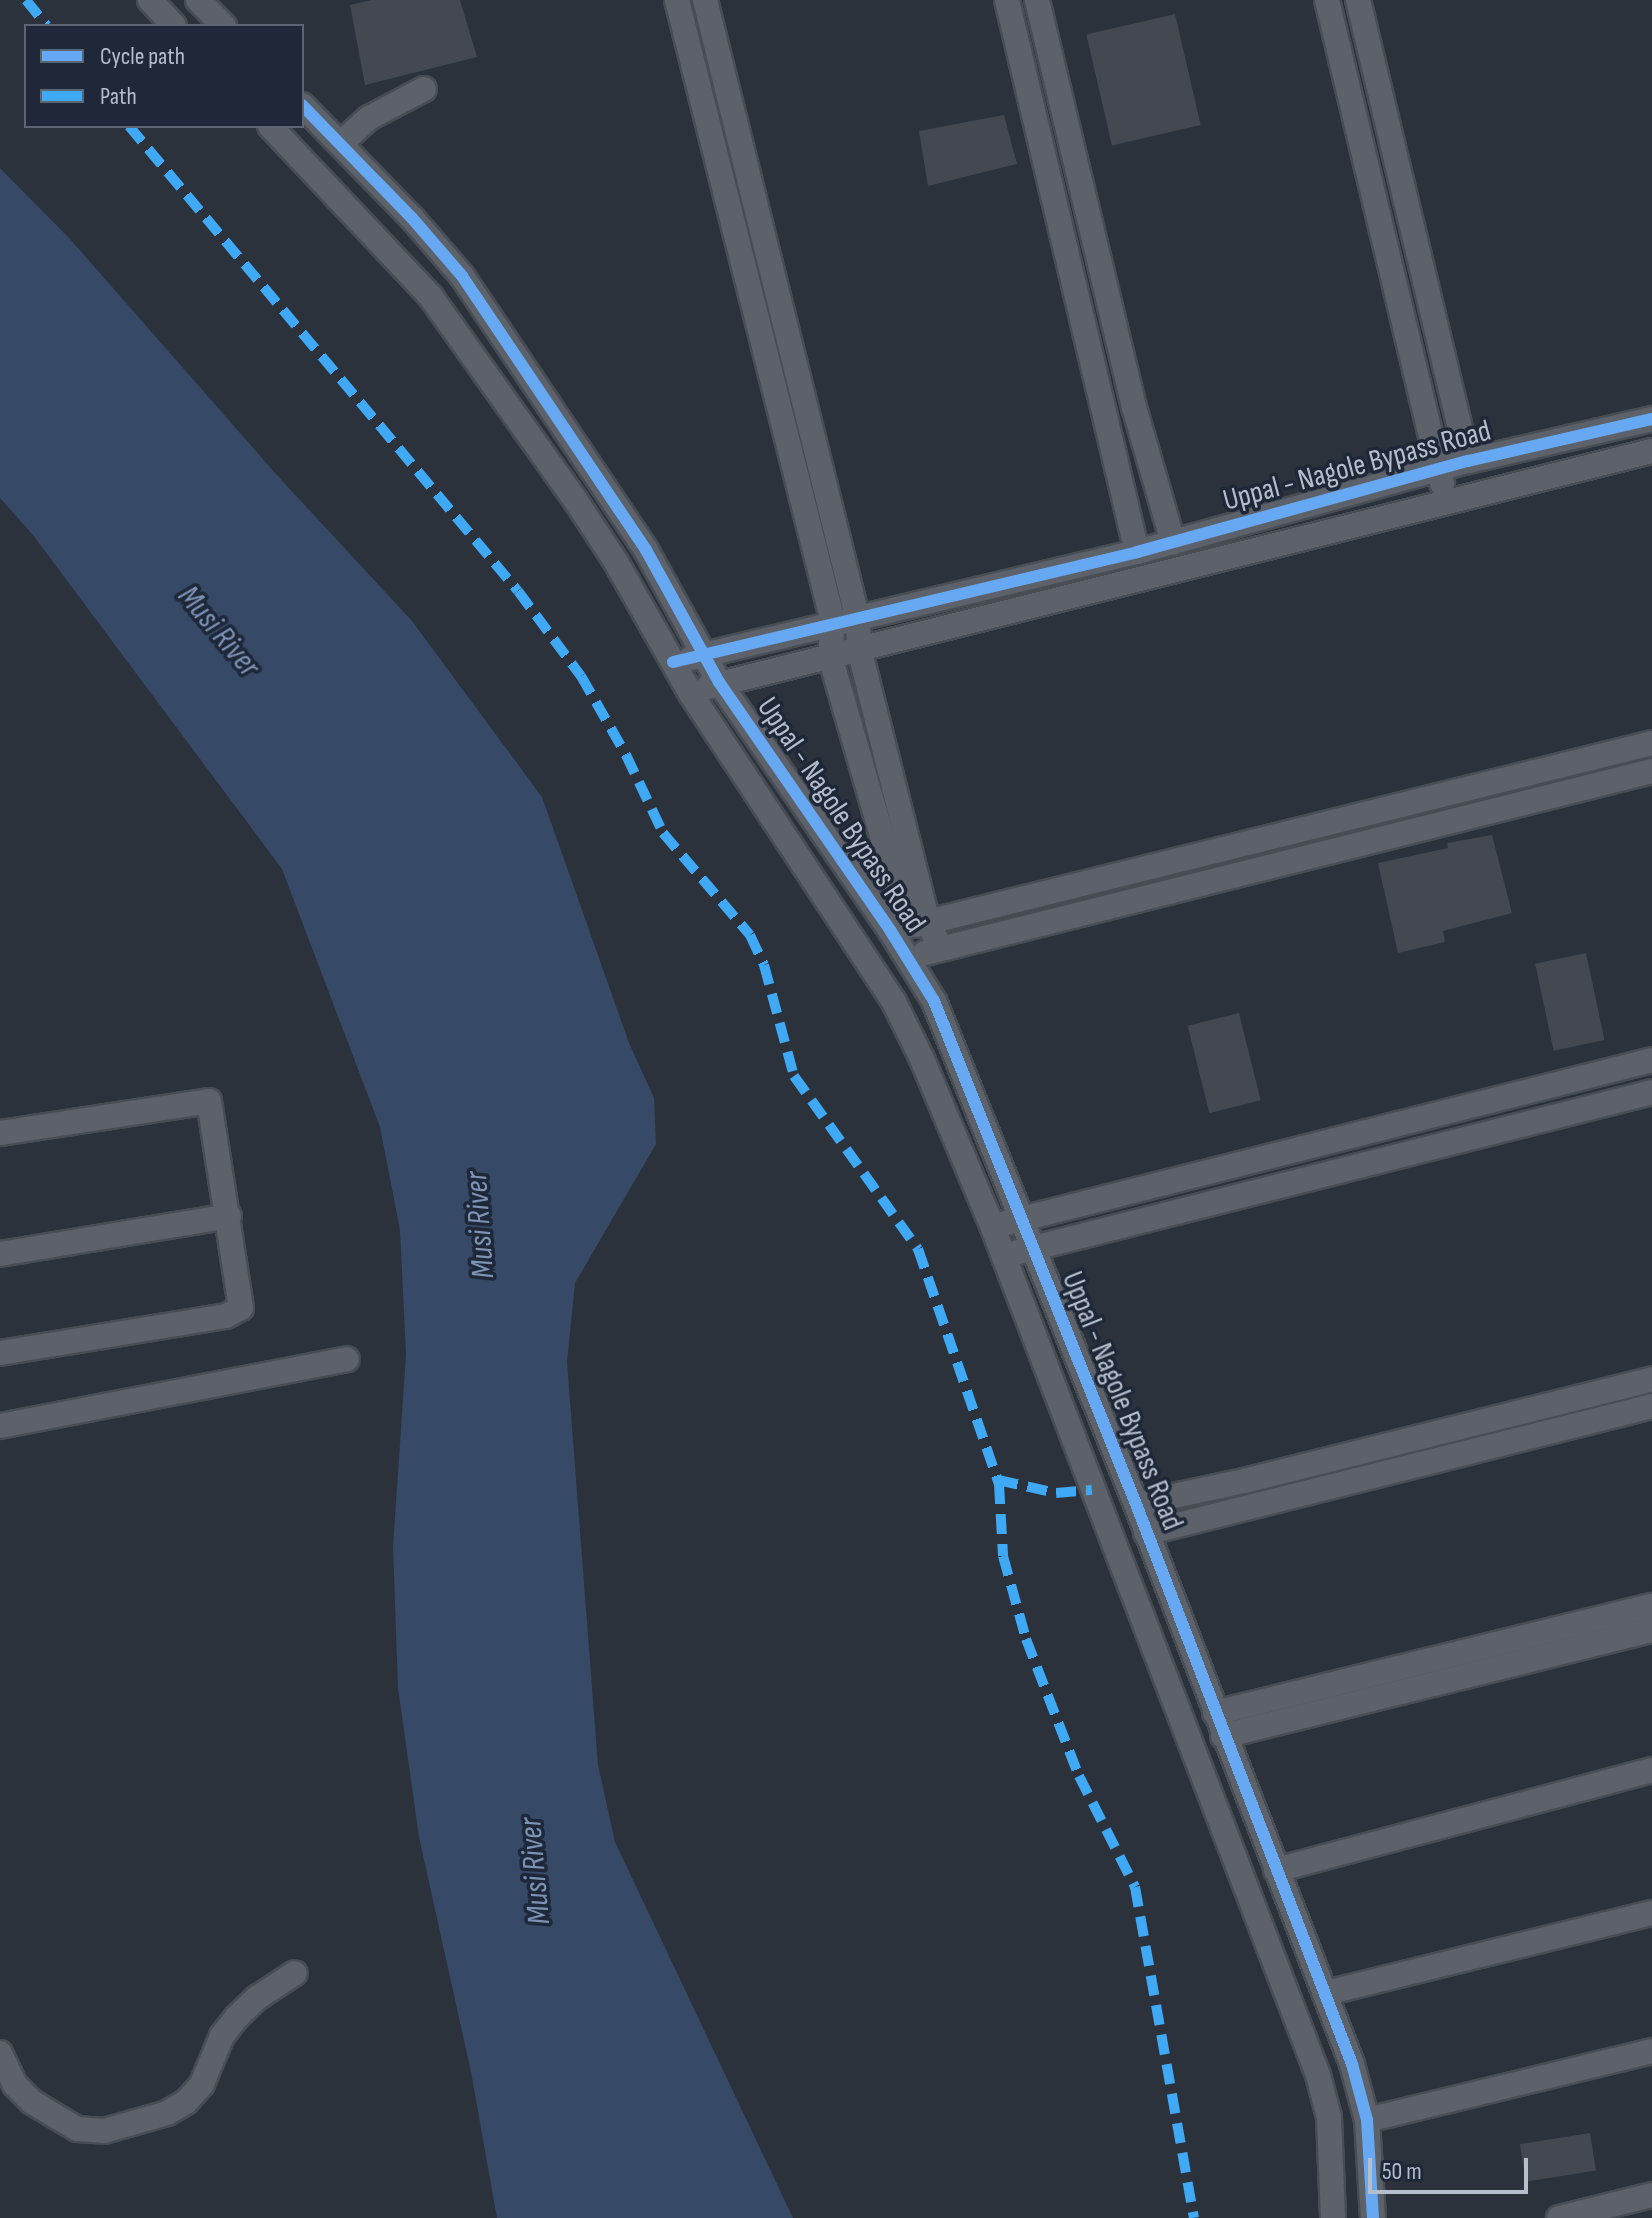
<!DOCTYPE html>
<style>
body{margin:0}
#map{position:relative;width:1652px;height:2218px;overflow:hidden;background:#2b323c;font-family:"Sofia Sans Condensed",sans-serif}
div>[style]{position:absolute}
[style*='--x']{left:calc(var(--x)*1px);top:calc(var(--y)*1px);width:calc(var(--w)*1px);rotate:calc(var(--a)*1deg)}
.water>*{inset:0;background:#364967}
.building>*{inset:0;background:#434851;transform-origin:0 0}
.roads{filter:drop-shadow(2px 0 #484d54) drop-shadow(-2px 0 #484d54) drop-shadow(0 2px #484d54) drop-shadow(0 -2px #484d54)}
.minor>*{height:24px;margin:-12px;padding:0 12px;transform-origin:12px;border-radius:12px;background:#5c616a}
.quiet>*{height:10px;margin-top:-5px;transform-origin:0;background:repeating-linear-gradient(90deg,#3fa9f5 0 20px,transparent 0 30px)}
.cycleway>*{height:12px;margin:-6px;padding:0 6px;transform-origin:6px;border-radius:6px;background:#66a8f1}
span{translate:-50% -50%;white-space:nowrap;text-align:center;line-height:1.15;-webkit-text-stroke:7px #1e2838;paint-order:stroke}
.street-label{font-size:30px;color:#b6becc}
.water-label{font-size:32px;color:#7c93b5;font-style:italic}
.legend{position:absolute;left:24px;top:24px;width:280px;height:104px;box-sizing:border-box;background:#1e2838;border:2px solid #5b6473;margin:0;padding:10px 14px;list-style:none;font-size:24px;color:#b6becc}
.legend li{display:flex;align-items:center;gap:16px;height:40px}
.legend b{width:40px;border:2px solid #5b6473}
.scale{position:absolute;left:1368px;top:2158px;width:160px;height:36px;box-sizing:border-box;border:4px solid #b6becc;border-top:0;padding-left:10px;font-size:24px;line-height:28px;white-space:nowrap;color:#b6becc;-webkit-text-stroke:6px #1e2838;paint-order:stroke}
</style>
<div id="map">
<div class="water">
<i style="clip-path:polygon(0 168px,70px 239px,275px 473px,412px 621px,542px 797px,629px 1043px,654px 1098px,656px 1144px,575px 1283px,567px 1362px,598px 1765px,615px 1842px,793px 2218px,497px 2218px,471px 2072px,419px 1837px,398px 1688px,393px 1547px,406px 1354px,400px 1230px,380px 1127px,282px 869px,33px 535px,0 498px)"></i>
</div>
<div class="building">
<i style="clip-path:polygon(372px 0,460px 0,477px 57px,365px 85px,350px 5px)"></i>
<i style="left:1175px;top:14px;width:114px;height:91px;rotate:77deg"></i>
<i style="clip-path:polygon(1004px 115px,1017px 164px,928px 186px,919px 131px)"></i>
<i style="clip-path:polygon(1492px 835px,1512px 913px,1443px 931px,1445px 942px,1398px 953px,1378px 863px,1448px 848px,1447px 843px)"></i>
<i style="left:1586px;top:953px;width:89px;height:52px;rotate:78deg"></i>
<i style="left:1239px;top:1013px;width:90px;height:53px;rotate:76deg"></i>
<i style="left:1590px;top:2133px;width:38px;height:71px;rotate:81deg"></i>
</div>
<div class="roads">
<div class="minor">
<i style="--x:150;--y:0;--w:35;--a:47"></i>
<i style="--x:198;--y:0;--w:37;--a:45"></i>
<i style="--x:677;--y:0;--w:641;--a:75.92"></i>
<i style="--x:833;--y:622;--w:34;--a:95"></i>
<i style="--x:830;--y:656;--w:281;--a:73.9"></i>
<i style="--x:705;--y:0;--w:639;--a:76.14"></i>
<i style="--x:858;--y:620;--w:28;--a:88"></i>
<i style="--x:859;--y:648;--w:283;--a:75.9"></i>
<i style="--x:928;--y:922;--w:28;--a:64"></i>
<i style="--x:1007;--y:0;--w:567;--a:76.75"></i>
<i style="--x:1037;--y:0;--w:418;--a:76.6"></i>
<i style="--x:1134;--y:407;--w:141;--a:73.9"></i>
<i style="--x:1327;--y:0;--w:497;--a:76.6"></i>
<i style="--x:1358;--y:0;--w:474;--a:76.6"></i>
<i style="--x:302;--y:105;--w:158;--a:45.8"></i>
<i style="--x:412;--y:218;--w:77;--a:49.2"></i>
<i style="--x:462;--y:276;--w:330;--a:56.1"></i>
<i style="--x:646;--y:550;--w:151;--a:61.1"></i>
<i style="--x:719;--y:682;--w:301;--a:55.4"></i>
<i style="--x:890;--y:930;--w:84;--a:58.2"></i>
<i style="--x:934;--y:1001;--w:542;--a:68.12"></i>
<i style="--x:1136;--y:1504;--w:600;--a:68.91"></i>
<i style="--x:1352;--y:2064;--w:58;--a:75"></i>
<i style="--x:1367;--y:2120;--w:98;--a:86.5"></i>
<i style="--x:270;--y:126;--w:235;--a:46.7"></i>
<i style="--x:431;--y:297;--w:250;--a:54.6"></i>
<i style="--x:576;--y:501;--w:73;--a:56.7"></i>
<i style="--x:616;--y:562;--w:152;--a:60.4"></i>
<i style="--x:691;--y:694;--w:369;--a:56.6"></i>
<i style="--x:894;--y:1002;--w:64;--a:63.8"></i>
<i style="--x:922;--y:1059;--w:183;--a:67.2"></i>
<i style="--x:993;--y:1228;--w:907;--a:69.01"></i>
<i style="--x:1318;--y:2075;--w:43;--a:75.3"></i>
<i style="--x:1329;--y:2117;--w:101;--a:87.7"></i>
<i style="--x:340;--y:144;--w:39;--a:-42"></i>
<i style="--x:369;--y:118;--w:62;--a:-27.8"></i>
<i style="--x:691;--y:658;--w:458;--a:-13.4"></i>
<i style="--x:1137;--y:552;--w:343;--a:-15.4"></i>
<i style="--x:1468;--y:461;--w:189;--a:-12.9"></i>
<i style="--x:708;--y:687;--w:973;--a:-14.04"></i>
<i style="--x:916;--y:925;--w:758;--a:-13.89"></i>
<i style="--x:925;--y:953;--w:749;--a:-14.05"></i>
<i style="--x:0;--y:1133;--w:211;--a:-8.7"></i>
<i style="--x:209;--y:1101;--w:209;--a:81.2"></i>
<i style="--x:241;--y:1308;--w:17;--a:152"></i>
<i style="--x:226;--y:1316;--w:229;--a:170.7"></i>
<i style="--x:1006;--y:1223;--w:666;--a:-14.16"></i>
<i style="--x:1018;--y:1252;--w:654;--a:-14.16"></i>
<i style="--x:0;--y:1254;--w:232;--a:-9.4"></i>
<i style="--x:0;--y:1426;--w:353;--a:-10.9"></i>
<i style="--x:1136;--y:1504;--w:110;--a:-12"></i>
<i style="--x:1244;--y:1481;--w:421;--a:-14"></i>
<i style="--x:1146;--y:1533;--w:522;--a:-14.09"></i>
<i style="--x:1215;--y:1713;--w:450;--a:-13.8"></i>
<i style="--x:1223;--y:1736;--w:442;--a:-13.9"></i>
<i style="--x:1276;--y:1870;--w:389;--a:-14.9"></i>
<i style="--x:1326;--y:1993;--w:336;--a:-13.8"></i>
<i style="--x:0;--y:2053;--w:35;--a:65"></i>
<i style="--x:15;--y:2085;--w:24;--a:45"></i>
<i style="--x:32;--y:2102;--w:52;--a:31"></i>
<i style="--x:77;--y:2129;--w:27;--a:4"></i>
<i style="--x:104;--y:2131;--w:66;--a:-15.9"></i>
<i style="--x:167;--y:2113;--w:22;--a:-30"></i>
<i style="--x:186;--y:2102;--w:24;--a:-48"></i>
<i style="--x:202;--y:2084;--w:52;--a:-67.4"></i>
<i style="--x:222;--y:2036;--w:24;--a:-52"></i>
<i style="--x:237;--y:2017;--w:28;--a:-44"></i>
<i style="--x:257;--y:1998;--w:45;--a:-33.3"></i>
<i style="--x:1367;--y:2120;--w:293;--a:-13.6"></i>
<i style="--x:1559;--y:2218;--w:96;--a:-13.9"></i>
</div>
</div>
<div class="quiet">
<i style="--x:26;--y:0;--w:33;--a:51"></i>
<i style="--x:129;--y:126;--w:606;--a:50.09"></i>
<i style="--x:518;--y:591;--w:106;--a:53.5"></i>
<i style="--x:581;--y:676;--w:91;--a:60.3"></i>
<i style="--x:626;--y:755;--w:86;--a:64.6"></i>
<i style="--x:663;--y:833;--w:134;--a:49.5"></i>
<i style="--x:750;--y:935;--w:33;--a:65"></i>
<i style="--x:764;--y:965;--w:115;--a:74.9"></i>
<i style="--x:794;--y:1076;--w:213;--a:54.4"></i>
<i style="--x:918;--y:1249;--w:249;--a:71"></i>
<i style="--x:999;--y:1484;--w:72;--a:86.8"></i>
<i style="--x:1003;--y:1556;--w:86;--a:74.5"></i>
<i style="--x:1026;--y:1639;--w:147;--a:68.9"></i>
<i style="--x:1079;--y:1776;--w:124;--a:63.2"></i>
<i style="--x:1135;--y:1887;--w:336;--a:79.9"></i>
<i style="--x:998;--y:1480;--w:59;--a:12.6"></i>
<i style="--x:1056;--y:1493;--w:36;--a:-5"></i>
</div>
<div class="cycleway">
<i style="--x:302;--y:105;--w:158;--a:45.8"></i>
<i style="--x:412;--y:218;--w:77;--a:49.2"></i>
<i style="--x:462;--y:276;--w:330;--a:56.1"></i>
<i style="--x:646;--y:550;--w:151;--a:61.1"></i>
<i style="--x:719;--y:682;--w:301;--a:55.4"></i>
<i style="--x:890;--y:930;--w:84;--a:58.2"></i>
<i style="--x:934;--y:1001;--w:542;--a:68.12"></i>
<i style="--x:1136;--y:1504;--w:600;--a:68.91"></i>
<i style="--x:1352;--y:2064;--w:58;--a:75"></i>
<i style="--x:1367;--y:2120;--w:98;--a:86.5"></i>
<i style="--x:673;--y:662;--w:477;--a:-13.3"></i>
<i style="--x:1137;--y:552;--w:343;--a:-15.4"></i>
<i style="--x:1468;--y:461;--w:189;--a:-12.9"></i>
</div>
<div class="street-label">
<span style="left:1357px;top:466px;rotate:-15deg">Uppal - Nagole Bypass Road</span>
<span style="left:841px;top:815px;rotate:56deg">Uppal - Nagole Bypass Road</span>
<span style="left:1122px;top:1401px;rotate:68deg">Uppal - Nagole Bypass Road</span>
</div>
<div class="water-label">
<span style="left:218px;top:632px;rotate:50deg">Musi River</span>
<span style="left:481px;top:1225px;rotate:-94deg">Musi River</span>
<span style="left:536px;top:1871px;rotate:-95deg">Musi River</span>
</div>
<ul class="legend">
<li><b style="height:10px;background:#66a8f1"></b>Cycle path</li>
<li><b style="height:10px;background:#3fa9f5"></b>Path</li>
</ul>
<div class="scale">50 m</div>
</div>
